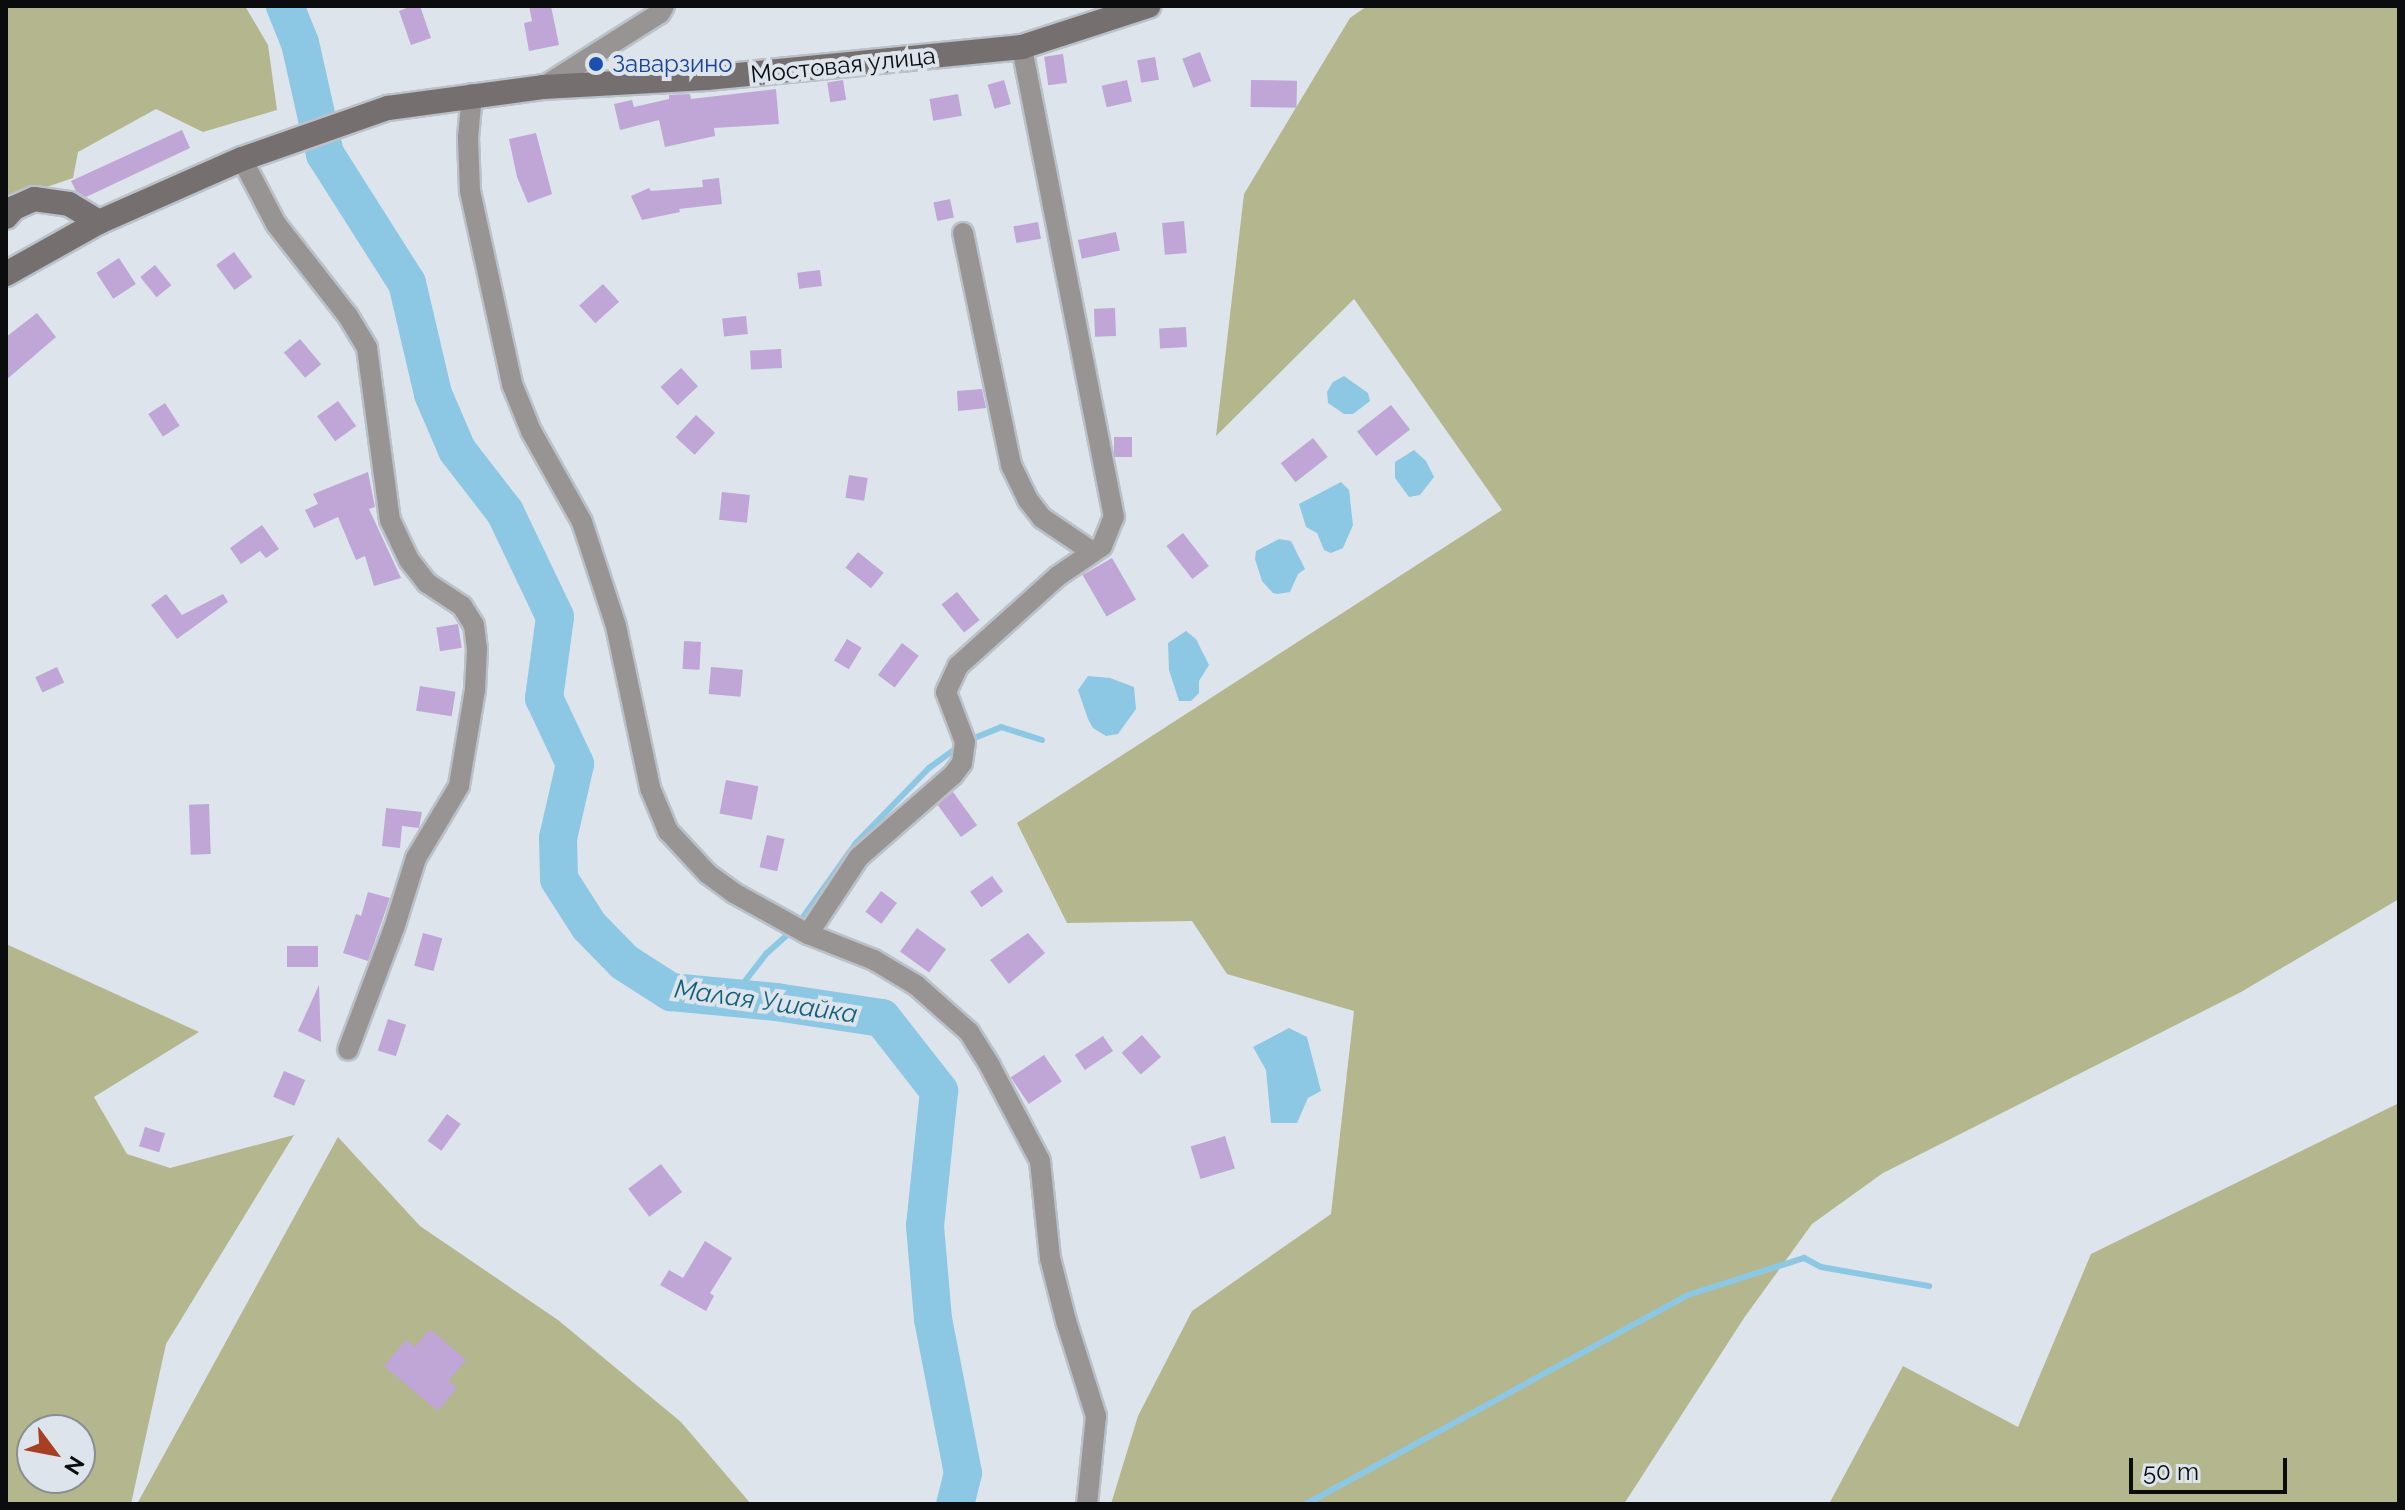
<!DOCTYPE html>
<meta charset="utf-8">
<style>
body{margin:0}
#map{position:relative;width:2405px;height:1510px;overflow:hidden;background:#dde4ec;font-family:Raleway,sans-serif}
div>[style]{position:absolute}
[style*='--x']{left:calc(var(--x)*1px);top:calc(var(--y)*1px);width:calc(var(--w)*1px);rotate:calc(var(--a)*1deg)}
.green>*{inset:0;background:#b4b68e}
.water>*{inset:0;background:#8cc8e3}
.stream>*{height:6px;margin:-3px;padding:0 3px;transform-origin:3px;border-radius:3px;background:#8cc8e3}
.river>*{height:38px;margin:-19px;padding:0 19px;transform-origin:19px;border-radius:19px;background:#8cc8e3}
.building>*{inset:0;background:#bfa6d6;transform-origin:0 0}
.roads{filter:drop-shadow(2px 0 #bbc1c8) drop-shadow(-2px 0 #bbc1c8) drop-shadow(0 2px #bbc1c8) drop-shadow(0 -2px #bbc1c8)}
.street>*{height:20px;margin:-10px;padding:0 10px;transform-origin:10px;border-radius:10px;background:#999494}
.secondary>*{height:24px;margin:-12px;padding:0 12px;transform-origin:12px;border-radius:12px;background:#766f6f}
.dots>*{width:22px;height:22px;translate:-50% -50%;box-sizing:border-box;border:4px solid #dde4ec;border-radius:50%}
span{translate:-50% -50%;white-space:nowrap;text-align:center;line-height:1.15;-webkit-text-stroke:8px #dde4ec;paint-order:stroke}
.transit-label{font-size:24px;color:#164399}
.left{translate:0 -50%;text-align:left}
.street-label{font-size:24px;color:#0a0c0e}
.water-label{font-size:26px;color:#135f7a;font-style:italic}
.frame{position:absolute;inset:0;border:8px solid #0a0c0e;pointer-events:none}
.north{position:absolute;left:16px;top:1414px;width:80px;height:80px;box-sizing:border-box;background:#dde4ec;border:2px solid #898e93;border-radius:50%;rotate:122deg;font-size:22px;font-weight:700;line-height:32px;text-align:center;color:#0a0c0e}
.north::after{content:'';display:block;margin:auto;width:28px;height:36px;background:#a83f22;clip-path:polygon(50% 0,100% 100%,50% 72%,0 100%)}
.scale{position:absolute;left:2129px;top:1458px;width:158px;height:36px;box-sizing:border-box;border:4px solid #0a0c0e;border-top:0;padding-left:10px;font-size:24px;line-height:28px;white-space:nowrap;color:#0a0c0e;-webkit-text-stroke:6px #dde4ec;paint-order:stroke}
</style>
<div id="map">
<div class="green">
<i style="clip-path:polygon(6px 6px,245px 6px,268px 45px,277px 110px,203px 132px,156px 109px,78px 152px,73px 178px,6px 201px)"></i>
<i style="clip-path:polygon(1367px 6px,2399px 6px,2399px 899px,2241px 992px,1883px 1173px,1812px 1224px,1744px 1318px,1624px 1504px,1111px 1504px,1138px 1416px,1192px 1311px,1331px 1214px,1354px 1011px,1227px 974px,1192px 921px,1067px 923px,1017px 823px,1502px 510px,1354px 299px,1216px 436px,1244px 194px,1350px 18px)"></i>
<i style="clip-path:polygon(evenodd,6px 944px,199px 1032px,94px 1097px,127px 1154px,170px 1168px,294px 1135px,166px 1344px,131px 1504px,6px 1504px,6px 944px,32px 1430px,80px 1430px,80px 1478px,32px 1478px,32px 1430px)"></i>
<i style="clip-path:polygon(2399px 1103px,2399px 1504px,1829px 1504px,1903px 1366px,2018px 1427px,2091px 1254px)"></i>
<i style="clip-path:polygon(338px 1137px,420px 1226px,558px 1320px,681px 1422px,751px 1504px,137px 1504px)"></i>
</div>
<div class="water">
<i style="clip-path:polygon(1344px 376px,1368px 393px,1370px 401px,1353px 414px,1344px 414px,1328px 403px,1327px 392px,1333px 382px)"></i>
<i style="clip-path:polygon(1414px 450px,1426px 461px,1434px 477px,1420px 495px,1409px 497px,1395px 478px,1395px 462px)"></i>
<i style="clip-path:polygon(1341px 482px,1349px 490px,1353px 525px,1343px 548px,1331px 553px,1324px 550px,1317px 533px,1306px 527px,1299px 504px)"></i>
<i style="clip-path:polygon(1279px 539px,1291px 541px,1305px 569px,1298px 574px,1290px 592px,1278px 594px,1273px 593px,1262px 581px,1255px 559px,1256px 551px)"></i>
<i style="clip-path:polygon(1186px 631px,1196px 639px,1209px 665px,1199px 681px,1199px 693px,1191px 701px,1179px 701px,1169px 670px,1168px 643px)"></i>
<i style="clip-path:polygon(1088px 676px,1110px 678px,1134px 687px,1136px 709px,1118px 734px,1106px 736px,1093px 728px,1088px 719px,1078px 690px)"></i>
<i style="clip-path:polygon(1289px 1028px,1307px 1037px,1321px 1091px,1308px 1098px,1297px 1123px,1271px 1123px,1266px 1070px,1253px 1047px)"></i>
</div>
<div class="stream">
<i style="--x:967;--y:741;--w:37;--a:-22"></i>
<i style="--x:1001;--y:727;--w:43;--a:17.6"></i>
<i style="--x:732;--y:998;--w:56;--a:-52.3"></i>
<i style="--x:766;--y:954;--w:40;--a:-42"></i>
<i style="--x:796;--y:927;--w:103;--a:-54.5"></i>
<i style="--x:856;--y:843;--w:105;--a:-45.8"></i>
<i style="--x:929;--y:768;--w:36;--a:-36"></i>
<i style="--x:1306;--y:1504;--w:435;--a:-28.7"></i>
<i style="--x:1688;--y:1295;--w:122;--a:-17.7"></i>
<i style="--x:1804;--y:1258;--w:19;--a:28"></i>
<i style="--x:1821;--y:1267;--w:110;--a:10"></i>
</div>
<div class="river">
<i style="--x:285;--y:6;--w:40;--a:68"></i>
<i style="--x:300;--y:43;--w:114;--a:77.3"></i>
<i style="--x:325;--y:154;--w:153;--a:57.6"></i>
<i style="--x:407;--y:283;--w:114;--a:76.8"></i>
<i style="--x:433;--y:394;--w:61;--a:66.8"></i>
<i style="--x:457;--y:450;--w:78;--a:52.3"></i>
<i style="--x:505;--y:512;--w:116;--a:64.5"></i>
<i style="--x:555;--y:617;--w:82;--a:97.7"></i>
<i style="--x:544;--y:698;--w:73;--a:64.8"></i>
<i style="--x:575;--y:764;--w:76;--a:102.9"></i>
<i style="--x:558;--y:838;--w:41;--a:88.6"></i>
<i style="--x:559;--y:879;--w:56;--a:57.4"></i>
<i style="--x:589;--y:926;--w:50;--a:45.8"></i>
<i style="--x:624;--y:962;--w:56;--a:32.6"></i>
<i style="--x:671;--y:992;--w:105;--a:5.4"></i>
<i style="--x:776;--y:1002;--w:107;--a:8.6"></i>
<i style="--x:882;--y:1018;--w:93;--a:52"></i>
<i style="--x:939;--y:1091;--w:136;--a:95.9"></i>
<i style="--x:925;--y:1226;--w:93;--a:85.1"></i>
<i style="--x:933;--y:1319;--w:157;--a:79"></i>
<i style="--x:963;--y:1473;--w:32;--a:104"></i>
</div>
<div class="building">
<i style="clip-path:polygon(412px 6px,420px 6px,431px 38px,411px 45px,399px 11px)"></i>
<i style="clip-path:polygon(529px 6px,551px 6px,559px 45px,529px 51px,524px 23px,532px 21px)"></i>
<i style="left:1200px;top:52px;width:31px;height:19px;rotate:69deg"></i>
<i style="left:1063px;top:54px;width:29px;height:19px;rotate:82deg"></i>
<i style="left:1155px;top:57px;width:23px;height:18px;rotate:80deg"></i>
<i style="left:843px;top:80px;width:20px;height:16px;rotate:81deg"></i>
<i style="left:1004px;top:80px;width:25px;height:17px;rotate:74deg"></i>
<i style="left:1127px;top:80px;width:22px;height:26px;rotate:77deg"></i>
<i style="left:1251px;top:80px;width:46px;height:27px;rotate:1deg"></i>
<i style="clip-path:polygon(776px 89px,779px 124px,714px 128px,715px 136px,665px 147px,659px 120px,620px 130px,614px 104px,632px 100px,634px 107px,669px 99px,669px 95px,690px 94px,691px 99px)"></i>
<i style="left:958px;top:94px;width:22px;height:29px;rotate:80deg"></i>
<i style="clip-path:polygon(182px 130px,190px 148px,86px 197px,76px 191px,71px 181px)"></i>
<i style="clip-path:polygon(536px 133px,552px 194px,528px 203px,517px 177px,509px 139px)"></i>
<i style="clip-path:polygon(719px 178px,722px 204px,679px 209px,680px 212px,642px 220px,631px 196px,649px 188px,651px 191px,703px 187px,702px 180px)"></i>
<i style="left:950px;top:199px;width:19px;height:17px;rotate:78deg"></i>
<i style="left:1184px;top:221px;width:32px;height:22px;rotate:85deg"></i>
<i style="left:1038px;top:222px;width:17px;height:25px;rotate:80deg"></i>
<i style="left:1116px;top:232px;width:19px;height:39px;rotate:78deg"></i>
<i style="left:234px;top:252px;width:31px;height:22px;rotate:54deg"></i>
<i style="left:119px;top:258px;width:31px;height:27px;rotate:57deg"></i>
<i style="left:155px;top:265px;width:26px;height:19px;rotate:51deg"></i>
<i style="left:820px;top:270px;width:16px;height:23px;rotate:83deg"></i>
<i style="left:603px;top:284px;width:24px;height:32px;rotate:48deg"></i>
<i style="left:1115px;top:308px;width:28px;height:21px;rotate:88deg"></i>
<i style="clip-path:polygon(37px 313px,56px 337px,6px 380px,6px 337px)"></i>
<i style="left:746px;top:316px;width:18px;height:24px;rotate:84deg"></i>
<i style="left:1186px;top:327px;width:20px;height:27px;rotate:87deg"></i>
<i style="left:300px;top:339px;width:33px;height:21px;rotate:50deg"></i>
<i style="left:781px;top:349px;width:19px;height:31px;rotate:87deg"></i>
<i style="left:681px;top:368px;width:25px;height:28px;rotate:47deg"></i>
<i style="clip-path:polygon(982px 389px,986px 408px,958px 411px,957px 391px)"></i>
<i style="left:338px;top:401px;width:31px;height:26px;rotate:54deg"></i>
<i style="left:165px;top:403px;width:27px;height:20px;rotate:57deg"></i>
<i style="left:1391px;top:405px;width:31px;height:43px;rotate:52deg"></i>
<i style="left:696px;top:415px;width:26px;height:30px;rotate:43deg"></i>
<i style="left:1132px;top:437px;width:20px;height:18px;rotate:90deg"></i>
<i style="left:1313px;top:438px;width:24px;height:41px;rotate:52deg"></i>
<i style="clip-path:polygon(368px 472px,375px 507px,369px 509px,401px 578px,374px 586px,365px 556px,356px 560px,338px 517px,314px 528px,305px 510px,318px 504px,313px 494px)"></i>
<i style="left:849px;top:475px;width:19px;height:23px;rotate:9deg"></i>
<i style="left:722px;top:492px;width:28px;height:28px;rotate:6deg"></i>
<i style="clip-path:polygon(262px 525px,279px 549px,266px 558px,260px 551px,241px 564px,230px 548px)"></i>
<i style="left:1183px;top:533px;width:42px;height:21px;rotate:52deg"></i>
<i style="left:858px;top:552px;width:33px;height:20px;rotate:39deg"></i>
<i style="left:1112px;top:558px;width:48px;height:34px;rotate:60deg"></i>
<i style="left:957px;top:592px;width:36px;height:20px;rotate:51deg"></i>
<i style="clip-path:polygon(166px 594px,182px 615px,223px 594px,228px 602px,177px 639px,151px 605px)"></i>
<i style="left:458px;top:624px;width:24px;height:22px;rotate:81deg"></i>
<i style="left:847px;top:639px;width:17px;height:25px;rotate:31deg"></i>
<i style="left:684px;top:641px;width:17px;height:28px;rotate:3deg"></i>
<i style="left:902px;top:643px;width:21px;height:40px;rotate:37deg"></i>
<i style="left:57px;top:667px;width:17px;height:24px;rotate:65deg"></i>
<i style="left:711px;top:667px;width:32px;height:27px;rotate:5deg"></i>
<i style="left:420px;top:686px;width:36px;height:25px;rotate:9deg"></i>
<i style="left:726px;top:780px;width:33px;height:34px;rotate:11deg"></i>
<i style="left:953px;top:792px;width:41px;height:20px;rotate:54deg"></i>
<i style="left:209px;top:804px;width:50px;height:20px;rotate:88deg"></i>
<i style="clip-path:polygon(386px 808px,422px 812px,419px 828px,402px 826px,400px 848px,382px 846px)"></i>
<i style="left:767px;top:835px;width:18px;height:33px;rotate:13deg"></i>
<i style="left:992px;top:876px;width:19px;height:27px;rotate:54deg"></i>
<i style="left:881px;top:891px;width:20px;height:26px;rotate:37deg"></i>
<i style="clip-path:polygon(368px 892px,390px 898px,368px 961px,343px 953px,356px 914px,361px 916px)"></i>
<i style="left:917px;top:928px;width:36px;height:29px;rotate:36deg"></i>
<i style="left:423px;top:933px;width:20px;height:34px;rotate:15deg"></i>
<i style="clip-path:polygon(1028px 933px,1045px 953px,1009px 984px,990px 960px)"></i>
<i style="left:318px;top:946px;width:21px;height:31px;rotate:90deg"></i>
<i style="clip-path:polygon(319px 985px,321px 1042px,298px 1031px)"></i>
<i style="left:388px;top:1019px;width:19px;height:33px;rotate:18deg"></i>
<i style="left:1142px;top:1035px;width:29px;height:27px;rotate:49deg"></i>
<i style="left:1103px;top:1036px;width:18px;height:34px;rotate:56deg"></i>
<i style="left:1044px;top:1055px;width:32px;height:40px;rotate:56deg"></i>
<i style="left:284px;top:1071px;width:23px;height:28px;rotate:23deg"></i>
<i style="left:447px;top:1114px;width:17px;height:33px;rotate:36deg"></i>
<i style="left:145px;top:1127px;width:21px;height:20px;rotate:17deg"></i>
<i style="left:1225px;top:1136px;width:34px;height:36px;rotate:73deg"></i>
<i style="left:661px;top:1164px;width:35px;height:41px;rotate:53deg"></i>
<i style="clip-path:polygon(705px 1241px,732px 1258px,710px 1293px,714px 1296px,706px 1311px,660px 1285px,669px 1270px,683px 1278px)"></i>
<i style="clip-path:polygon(430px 1329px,466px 1360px,448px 1381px,457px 1388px,438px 1411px,384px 1366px,406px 1340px,415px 1347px)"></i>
</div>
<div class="roads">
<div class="street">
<i style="--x:543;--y:87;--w:138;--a:-32.3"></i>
<i style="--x:660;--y:13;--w:8;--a:-60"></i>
<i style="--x:472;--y:94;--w:44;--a:95.2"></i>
<i style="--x:468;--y:138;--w:53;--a:87.8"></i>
<i style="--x:470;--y:191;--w:198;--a:77.7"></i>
<i style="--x:512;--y:384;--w:51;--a:68"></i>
<i style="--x:531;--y:431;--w:104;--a:60.7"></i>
<i style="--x:582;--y:522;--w:109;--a:71.9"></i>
<i style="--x:616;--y:626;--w:166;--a:78.1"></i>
<i style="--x:650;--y:788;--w:47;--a:67.3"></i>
<i style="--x:668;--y:831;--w:59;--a:47.1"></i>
<i style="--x:708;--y:874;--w:32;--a:36"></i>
<i style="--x:734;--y:893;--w:85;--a:29"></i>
<i style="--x:808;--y:934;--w:71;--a:21.5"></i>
<i style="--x:874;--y:960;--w:49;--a:30.8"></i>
<i style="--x:916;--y:985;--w:71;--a:41.6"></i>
<i style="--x:969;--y:1032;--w:40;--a:58"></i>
<i style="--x:990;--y:1066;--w:107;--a:62.2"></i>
<i style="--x:1040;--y:1161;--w:98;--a:84.1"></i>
<i style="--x:1050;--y:1258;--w:65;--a:75.7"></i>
<i style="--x:1066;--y:1321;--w:100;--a:72.5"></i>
<i style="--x:1096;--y:1416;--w:88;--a:95.8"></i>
<i style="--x:242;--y:159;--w:73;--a:62.4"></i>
<i style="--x:276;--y:224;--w:117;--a:52"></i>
<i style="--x:348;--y:316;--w:37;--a:59"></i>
<i style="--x:367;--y:348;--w:174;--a:82.4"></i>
<i style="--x:390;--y:520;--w:44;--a:64.6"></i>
<i style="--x:409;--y:560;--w:29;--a:52"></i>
<i style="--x:427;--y:583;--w:42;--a:33.3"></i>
<i style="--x:462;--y:606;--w:22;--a:58"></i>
<i style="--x:474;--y:625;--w:24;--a:83"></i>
<i style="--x:477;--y:649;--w:41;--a:92.8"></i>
<i style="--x:475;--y:690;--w:97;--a:99.5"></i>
<i style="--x:459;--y:786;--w:84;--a:120.8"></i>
<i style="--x:416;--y:858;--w:73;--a:107.4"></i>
<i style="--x:394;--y:928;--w:130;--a:110.7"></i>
<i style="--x:963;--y:233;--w:237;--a:78.3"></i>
<i style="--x:1011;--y:465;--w:39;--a:64"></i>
<i style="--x:1028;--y:500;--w:23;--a:52"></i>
<i style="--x:1042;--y:518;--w:59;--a:34"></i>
<i style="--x:808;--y:934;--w:92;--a:-56.5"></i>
<i style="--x:859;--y:857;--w:125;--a:-41.1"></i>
<i style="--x:953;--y:775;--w:15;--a:-53"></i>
<i style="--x:962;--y:763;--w:21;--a:-82"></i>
<i style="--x:965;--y:742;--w:53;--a:-110.8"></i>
<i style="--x:946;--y:692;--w:29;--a:-65"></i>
<i style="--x:958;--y:666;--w:135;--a:-42"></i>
<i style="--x:1058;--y:576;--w:53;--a:-34.3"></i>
<i style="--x:1102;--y:546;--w:31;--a:-68"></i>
<i style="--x:1114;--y:517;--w:479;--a:-101.1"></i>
</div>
<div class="secondary">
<i style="--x:6;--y:217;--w:12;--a:-48"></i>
<i style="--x:14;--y:208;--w:22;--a:-24"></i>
<i style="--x:34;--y:199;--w:35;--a:8"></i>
<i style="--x:69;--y:204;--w:35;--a:31"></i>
<i style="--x:6;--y:274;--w:107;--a:-29.2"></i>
<i style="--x:99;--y:222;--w:156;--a:-23.8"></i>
<i style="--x:242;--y:159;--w:155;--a:-19.3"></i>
<i style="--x:388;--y:108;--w:156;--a:-7.7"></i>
<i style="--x:543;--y:87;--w:164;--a:-3.1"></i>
<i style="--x:707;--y:78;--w:317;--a:-5.6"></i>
<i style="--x:1022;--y:47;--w:133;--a:-18"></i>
</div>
</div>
<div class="dots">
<i style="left:596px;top:64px;background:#1a4fb4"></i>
</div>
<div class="transit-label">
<span class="left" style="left:612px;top:64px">Заварзино</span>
</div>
<div class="street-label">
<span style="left:843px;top:65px;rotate:-6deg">Мостовая улица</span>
</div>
<div class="water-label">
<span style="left:766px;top:1002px;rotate:8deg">Малая Ушайка</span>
</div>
<div class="frame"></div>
<div class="north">N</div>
<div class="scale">50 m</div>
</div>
